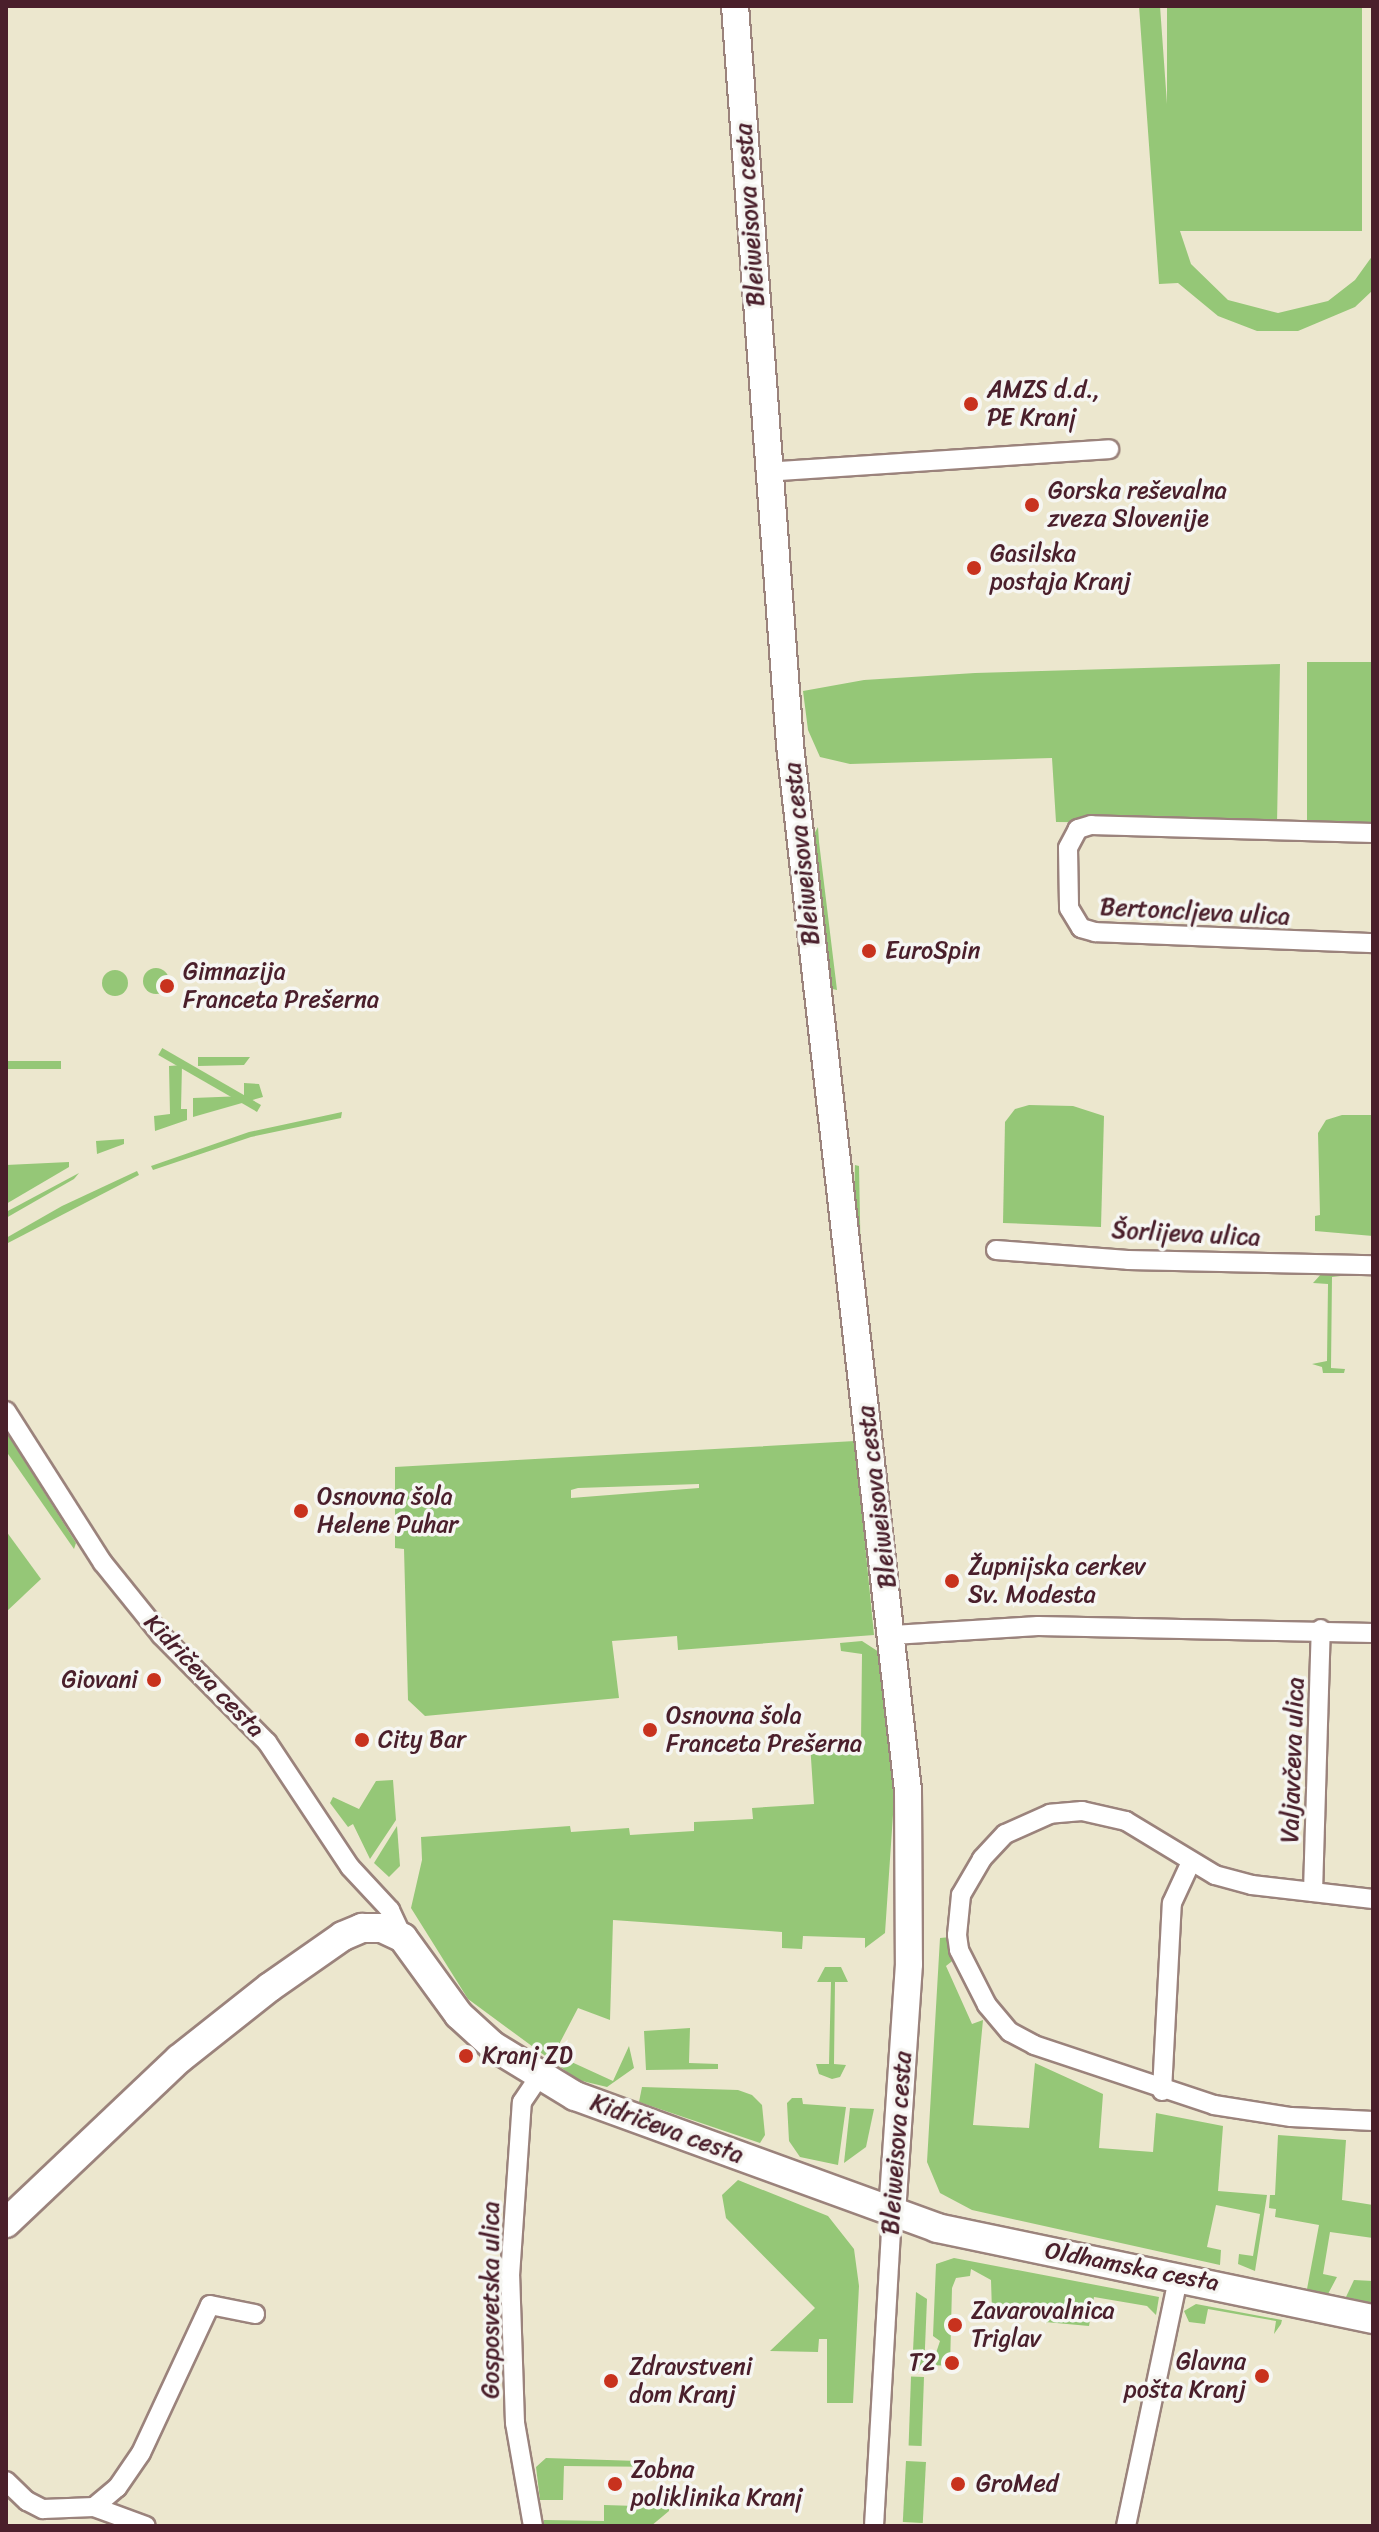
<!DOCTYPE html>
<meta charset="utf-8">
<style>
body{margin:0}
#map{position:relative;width:1379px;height:2532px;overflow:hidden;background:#ece7ce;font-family:Sriracha,sans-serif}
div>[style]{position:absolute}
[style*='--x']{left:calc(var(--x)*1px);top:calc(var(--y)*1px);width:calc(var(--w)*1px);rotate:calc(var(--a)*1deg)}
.green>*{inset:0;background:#95c777;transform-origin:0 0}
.round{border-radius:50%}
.roads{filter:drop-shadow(2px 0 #9b837c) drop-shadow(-2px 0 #9b837c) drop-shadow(0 2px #9b837c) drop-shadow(0 -2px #9b837c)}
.minor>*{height:18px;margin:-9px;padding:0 9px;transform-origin:9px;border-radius:9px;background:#fff}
.secondary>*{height:26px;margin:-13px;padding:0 13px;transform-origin:13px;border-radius:13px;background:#fff}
.primary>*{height:28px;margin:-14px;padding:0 14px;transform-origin:14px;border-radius:14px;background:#fff}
.dots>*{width:22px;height:22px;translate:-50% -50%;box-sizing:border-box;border:4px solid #f6f6f2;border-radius:50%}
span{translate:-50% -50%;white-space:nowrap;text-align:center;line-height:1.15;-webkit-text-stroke:7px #f6f6f2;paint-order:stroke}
.street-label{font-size:24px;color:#4a1f2b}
.poi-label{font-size:24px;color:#4a1f2b}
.left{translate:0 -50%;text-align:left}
.right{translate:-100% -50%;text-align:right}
.frame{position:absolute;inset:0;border:8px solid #4a1f2b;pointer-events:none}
</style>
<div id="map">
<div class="green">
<i style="clip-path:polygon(1139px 6px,1160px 6px,1175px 216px,1191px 264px,1228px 300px,1278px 313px,1328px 301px,1355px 280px,1373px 255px,1373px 290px,1355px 307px,1298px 331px,1257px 331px,1218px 316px,1178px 283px,1159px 284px)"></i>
<i style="left:1167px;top:6px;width:195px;height:225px"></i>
<i style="left:1373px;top:662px;width:165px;height:66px;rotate:90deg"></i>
<i style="clip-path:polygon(1280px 664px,1277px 824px,1056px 822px,1052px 758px,850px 764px,820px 757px,808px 730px,803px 691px,864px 680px,975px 673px)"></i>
<i style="clip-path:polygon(818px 827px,819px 842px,837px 990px,828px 988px,813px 836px)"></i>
<i class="round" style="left:143px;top:968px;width:26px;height:26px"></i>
<i class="round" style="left:102px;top:970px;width:26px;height:26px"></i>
<i style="clip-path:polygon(198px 1057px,250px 1057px,244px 1065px,198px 1066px)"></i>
<i style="left:61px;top:1061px;width:8px;height:55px;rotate:90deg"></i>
<i style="clip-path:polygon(182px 1065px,181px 1109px,187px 1109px,187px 1120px,155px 1131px,154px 1116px,170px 1114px,169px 1066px)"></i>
<i style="clip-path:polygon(244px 1083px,259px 1084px,263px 1097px,193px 1117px,193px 1098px,244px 1096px)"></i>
<i style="left:261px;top:1105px;width:8px;height:114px;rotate:120deg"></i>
<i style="clip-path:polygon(1029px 1105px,1073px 1106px,1104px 1116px,1101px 1227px,1003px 1223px,1005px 1122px,1015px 1109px)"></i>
<i style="clip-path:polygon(342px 1112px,341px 1118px,251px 1137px,153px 1170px,151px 1166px,249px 1132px)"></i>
<i style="clip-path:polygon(1342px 1115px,1373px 1115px,1373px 1236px,1315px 1231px,1315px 1216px,1320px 1215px,1318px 1133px,1326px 1120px)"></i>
<i style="clip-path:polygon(124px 1139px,124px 1144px,97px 1154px,96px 1141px)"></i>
<i style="clip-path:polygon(69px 1162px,69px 1167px,6px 1204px,6px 1165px)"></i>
<i style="clip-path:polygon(855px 1165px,859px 1166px,861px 1272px,854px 1203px)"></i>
<i style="clip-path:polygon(137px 1171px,139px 1175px,6px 1244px,6px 1238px,62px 1206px)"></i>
<i style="clip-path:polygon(79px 1173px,74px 1179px,6px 1218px,6px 1212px)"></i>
<i style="clip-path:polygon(1323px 1272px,1349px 1275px,1332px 1277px,1331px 1368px,1345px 1369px,1344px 1373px,1323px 1373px,1322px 1367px,1312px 1364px,1327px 1361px,1328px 1284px,1313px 1283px)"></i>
<i style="clip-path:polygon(6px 1431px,76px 1543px,74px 1549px,6px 1451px)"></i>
<i style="clip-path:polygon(evenodd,855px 1441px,874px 1635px,678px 1650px,677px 1636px,612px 1641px,619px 1698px,425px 1716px,408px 1700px,404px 1549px,395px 1548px,395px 1467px,855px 1441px,699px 1484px,699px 1488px,571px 1498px,571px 1490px,578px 1488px,699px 1484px)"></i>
<i style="clip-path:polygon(6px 1531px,41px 1579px,6px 1612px)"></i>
<i style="clip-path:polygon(862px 1641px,879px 1652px,894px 1800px,885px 1933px,865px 1948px,865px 1938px,803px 1936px,802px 1949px,782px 1948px,782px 1932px,613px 1920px,610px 2020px,578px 2008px,554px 2054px,613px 2081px,629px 2046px,634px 2068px,607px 2087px,578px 2080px,468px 1999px,411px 1908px,422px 1860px,421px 1837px,570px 1826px,571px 1832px,629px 1828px,630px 1835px,694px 1831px,694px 1822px,753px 1819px,752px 1808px,814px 1804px,810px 1743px,833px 1736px,843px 1736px,843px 1743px,861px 1742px,862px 1654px,841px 1651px,840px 1643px)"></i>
<i style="clip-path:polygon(393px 1780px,396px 1820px,370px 1859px,353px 1824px,348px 1827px,330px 1803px,333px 1797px,359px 1809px,376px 1781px)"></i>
<i style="clip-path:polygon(397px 1826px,400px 1866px,389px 1877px,374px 1863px)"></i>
<i style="clip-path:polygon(951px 1937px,956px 1958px,946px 1966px,972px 2024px,983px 2020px,973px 2125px,1029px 2128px,1035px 2063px,1103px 2094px,1099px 2148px,1153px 2152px,1156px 2113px,1223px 2126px,1218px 2191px,1267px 2195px,1255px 2271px,1238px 2264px,1239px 2254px,1253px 2256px,1260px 2214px,1216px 2205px,1207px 2247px,1221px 2250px,1220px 2265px,972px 2210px,940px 2193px,927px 2162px,940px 1938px)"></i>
<i style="clip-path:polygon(825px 1967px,841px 1967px,848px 1982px,835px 1982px,834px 2064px,846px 2065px,840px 2077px,832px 2079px,819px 2074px,816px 2064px,829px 2064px,831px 1982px,817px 1982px)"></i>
<i style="clip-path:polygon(690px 2028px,689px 2063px,718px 2064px,718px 2069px,646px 2070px,644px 2031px)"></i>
<i style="clip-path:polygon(642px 2087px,738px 2090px,752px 2095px,762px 2105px,765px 2135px,760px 2143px,639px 2102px)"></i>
<i style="clip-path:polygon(792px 2098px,802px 2098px,803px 2104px,846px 2107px,838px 2165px,800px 2157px,789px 2141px,787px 2103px)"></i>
<i style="clip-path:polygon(850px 2108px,874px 2109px,866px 2147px,844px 2163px)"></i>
<i style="clip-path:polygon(1278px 2135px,1346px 2140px,1342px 2200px,1373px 2205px,1373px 2238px,1330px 2232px,1323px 2274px,1337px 2277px,1328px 2294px,1307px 2289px,1319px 2225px,1275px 2217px,1276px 2209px,1269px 2208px,1270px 2195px,1275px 2195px)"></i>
<i style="clip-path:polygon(738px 2180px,828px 2216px,854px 2249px,859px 2286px,853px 2403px,827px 2403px,827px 2339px,819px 2339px,818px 2352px,770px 2351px,815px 2308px,726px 2218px,722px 2195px)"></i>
<i style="clip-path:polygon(954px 2258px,1159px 2297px,1156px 2315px,1147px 2306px,1094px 2297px,1089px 2326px,1045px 2322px,1023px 2305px,992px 2312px,991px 2280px,971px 2269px,970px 2276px,956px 2278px,952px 2288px,950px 2366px,932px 2365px,940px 2341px,933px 2336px,936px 2264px)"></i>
<i style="clip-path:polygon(1354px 2280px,1373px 2281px,1373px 2303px,1346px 2297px)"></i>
<i style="clip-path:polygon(916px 2292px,927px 2299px,924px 2371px,912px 2370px)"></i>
<i style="clip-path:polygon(1196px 2304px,1282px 2320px,1281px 2324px,1274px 2334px,1276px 2321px,1208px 2309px,1205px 2324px,1189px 2322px,1184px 2311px)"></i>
<i style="left:924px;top:2377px;width:69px;height:13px;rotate:92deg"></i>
<i style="clip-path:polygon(546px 2458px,638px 2461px,638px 2466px,666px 2462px,666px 2467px,564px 2466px,563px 2500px,540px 2500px,536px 2467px)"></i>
<i style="left:906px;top:2461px;width:20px;height:61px;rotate:3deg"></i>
<i style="clip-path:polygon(604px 2505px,669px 2507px,669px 2511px,651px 2526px,544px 2526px,544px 2520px,604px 2521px)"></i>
</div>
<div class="roads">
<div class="minor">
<i style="--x:766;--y:472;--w:344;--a:-3.8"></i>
<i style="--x:1373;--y:833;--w:282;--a:-178.4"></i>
<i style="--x:1091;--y:825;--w:14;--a:163"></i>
<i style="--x:1078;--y:829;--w:21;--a:118"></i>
<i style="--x:1068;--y:848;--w:60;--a:89"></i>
<i style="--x:1069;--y:908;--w:23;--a:59"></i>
<i style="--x:1081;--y:928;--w:15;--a:16"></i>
<i style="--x:1095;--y:932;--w:278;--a:2.3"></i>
<i style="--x:996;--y:1250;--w:132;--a:4.3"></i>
<i style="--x:1128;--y:1260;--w:245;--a:1.2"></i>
<i style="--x:6;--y:1411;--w:180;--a:57.5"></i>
<i style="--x:103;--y:1563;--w:92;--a:51.1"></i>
<i style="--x:161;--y:1635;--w:151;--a:45.3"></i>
<i style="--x:267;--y:1742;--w:150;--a:56.4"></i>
<i style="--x:350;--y:1867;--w:59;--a:47.1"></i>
<i style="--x:390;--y:1910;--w:31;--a:65"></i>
<i style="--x:893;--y:1635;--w:145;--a:-3.6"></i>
<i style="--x:1038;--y:1626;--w:335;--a:1.2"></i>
<i style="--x:1313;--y:1892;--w:263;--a:-88.3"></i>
<i style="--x:1373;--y:1899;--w:122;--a:-173.4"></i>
<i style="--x:1252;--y:1885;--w:38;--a:-165"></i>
<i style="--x:1215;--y:1875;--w:104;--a:-148.8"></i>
<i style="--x:1126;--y:1821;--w:45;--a:-167.2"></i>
<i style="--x:1082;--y:1811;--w:32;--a:175"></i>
<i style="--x:1050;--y:1814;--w:49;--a:156"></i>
<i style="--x:1005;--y:1834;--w:34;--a:133"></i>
<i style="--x:982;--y:1859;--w:42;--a:120.3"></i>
<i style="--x:961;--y:1895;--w:40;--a:95.7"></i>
<i style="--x:957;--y:1935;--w:15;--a:82"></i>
<i style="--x:959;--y:1950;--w:62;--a:63"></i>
<i style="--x:987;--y:2005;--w:35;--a:50"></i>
<i style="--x:1010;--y:2032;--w:27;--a:28"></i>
<i style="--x:1034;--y:2045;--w:190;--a:18.4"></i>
<i style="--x:1214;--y:2105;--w:78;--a:8.9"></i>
<i style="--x:1291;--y:2117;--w:82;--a:2.8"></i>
<i style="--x:1162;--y:2091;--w:188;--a:-87"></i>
<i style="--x:1172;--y:1903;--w:43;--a:-65.2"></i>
<i style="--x:6;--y:2481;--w:29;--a:44"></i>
<i style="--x:27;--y:2501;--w:18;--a:27"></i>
<i style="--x:43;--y:2509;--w:51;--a:-2.2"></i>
<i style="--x:94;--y:2507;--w:30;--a:-40"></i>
<i style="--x:117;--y:2488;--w:42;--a:-55.6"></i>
<i style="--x:141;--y:2453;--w:163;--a:-65"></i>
<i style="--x:210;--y:2305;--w:46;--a:11.3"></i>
<i style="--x:94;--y:2507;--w:55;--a:20.1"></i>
<i style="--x:533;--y:2526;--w:105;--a:-99.9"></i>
<i style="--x:515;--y:2423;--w:147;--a:-91.9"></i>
<i style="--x:510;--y:2276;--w:174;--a:-86.1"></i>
<i style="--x:522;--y:2102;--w:29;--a:-56"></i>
<i style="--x:874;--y:2526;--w:315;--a:-86.7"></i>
<i style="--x:1126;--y:2526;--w:257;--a:-78.1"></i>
</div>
<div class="secondary">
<i style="--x:735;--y:6;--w:741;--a:85.74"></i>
<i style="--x:790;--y:745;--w:1052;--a:83.56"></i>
<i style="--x:908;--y:1790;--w:174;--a:89.7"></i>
<i style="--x:909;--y:1964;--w:249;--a:93.9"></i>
</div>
<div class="primary">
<i style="--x:6;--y:2223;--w:238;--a:-43.5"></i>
<i style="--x:179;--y:2059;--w:116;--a:-38.4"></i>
<i style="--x:270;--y:1987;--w:89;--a:-34.9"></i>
<i style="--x:343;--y:1936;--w:21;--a:-23"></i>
<i style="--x:362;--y:1928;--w:20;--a:0"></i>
<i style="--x:382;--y:1928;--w:23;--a:25"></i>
<i style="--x:403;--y:1938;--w:95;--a:54"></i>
<i style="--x:459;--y:2015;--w:46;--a:42.4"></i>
<i style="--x:493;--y:2046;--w:96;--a:31.4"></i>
<i style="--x:575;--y:2096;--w:385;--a:20"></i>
<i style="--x:937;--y:2228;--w:445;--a:11.8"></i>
</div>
</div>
<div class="dots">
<i style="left:971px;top:404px;background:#c8321e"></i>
<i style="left:1032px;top:505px;background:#c8321e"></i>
<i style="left:974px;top:568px;background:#c8321e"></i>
<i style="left:869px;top:951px;background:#c8321e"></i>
<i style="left:167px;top:986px;background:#c8321e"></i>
<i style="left:301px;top:1511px;background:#c8321e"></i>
<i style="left:952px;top:1581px;background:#c8321e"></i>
<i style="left:154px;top:1680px;background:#c8321e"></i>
<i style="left:650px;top:1730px;background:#c8321e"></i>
<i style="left:362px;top:1740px;background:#c8321e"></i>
<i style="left:466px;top:2056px;background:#c8321e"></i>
<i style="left:955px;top:2325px;background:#c8321e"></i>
<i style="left:952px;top:2363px;background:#c8321e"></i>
<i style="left:1262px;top:2376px;background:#c8321e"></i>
<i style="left:611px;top:2381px;background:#c8321e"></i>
<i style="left:615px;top:2484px;background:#c8321e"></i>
<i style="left:958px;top:2484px;background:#c8321e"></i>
</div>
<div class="street-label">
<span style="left:750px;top:215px;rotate:-94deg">Bleiweisova cesta</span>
<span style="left:802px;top:854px;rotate:-96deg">Bleiweisova cesta</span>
<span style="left:1195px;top:912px;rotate:3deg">Bertoncljeva ulica</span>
<span style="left:1186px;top:1234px;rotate:3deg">Šorlijeva ulica</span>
<span style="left:877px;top:1497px;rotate:-97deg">Bleiweisova cesta</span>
<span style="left:204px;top:1676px;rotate:46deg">Kidričeva cesta</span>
<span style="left:1293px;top:1760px;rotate:-88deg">Valjavčeva ulica</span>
<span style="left:667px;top:2129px;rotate:20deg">Kidričeva cesta</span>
<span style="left:897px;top:2143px;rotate:-86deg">Bleiweisova cesta</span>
<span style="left:1132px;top:2267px;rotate:11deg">Oldhamska cesta</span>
<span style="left:491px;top:2300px;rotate:-90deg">Gosposvetska ulica</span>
</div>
<div class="poi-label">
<span class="left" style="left:987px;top:404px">AMZS d.d.,<br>PE Kranj</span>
<span class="left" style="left:1048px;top:505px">Gorska reševalna<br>zveza Slovenije</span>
<span class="left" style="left:990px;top:568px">Gasilska<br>postaja Kranj</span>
<span class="left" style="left:885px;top:951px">EuroSpin</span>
<span class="left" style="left:183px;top:986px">Gimnazija<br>Franceta Prešerna</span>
<span class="left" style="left:317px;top:1511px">Osnovna šola<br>Helene Puhar</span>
<span class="left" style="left:968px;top:1581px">Župnijska cerkev<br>Sv. Modesta</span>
<span class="right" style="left:138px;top:1680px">Giovani</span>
<span class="left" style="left:666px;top:1730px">Osnovna šola<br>Franceta Prešerna</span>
<span class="left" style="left:378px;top:1740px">City Bar</span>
<span class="left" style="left:482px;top:2056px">Kranj ZD</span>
<span class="left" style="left:971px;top:2325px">Zavarovalnica<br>Triglav</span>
<span class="right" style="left:1246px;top:2376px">Glavna<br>pošta Kranj</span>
<span class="right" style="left:936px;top:2363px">T2</span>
<span class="left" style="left:629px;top:2381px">Zdravstveni<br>dom Kranj</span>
<span class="left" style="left:631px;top:2484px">Zobna<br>poliklinika Kranj</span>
<span class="left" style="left:976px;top:2484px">GroMed</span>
</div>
<div class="frame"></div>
</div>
